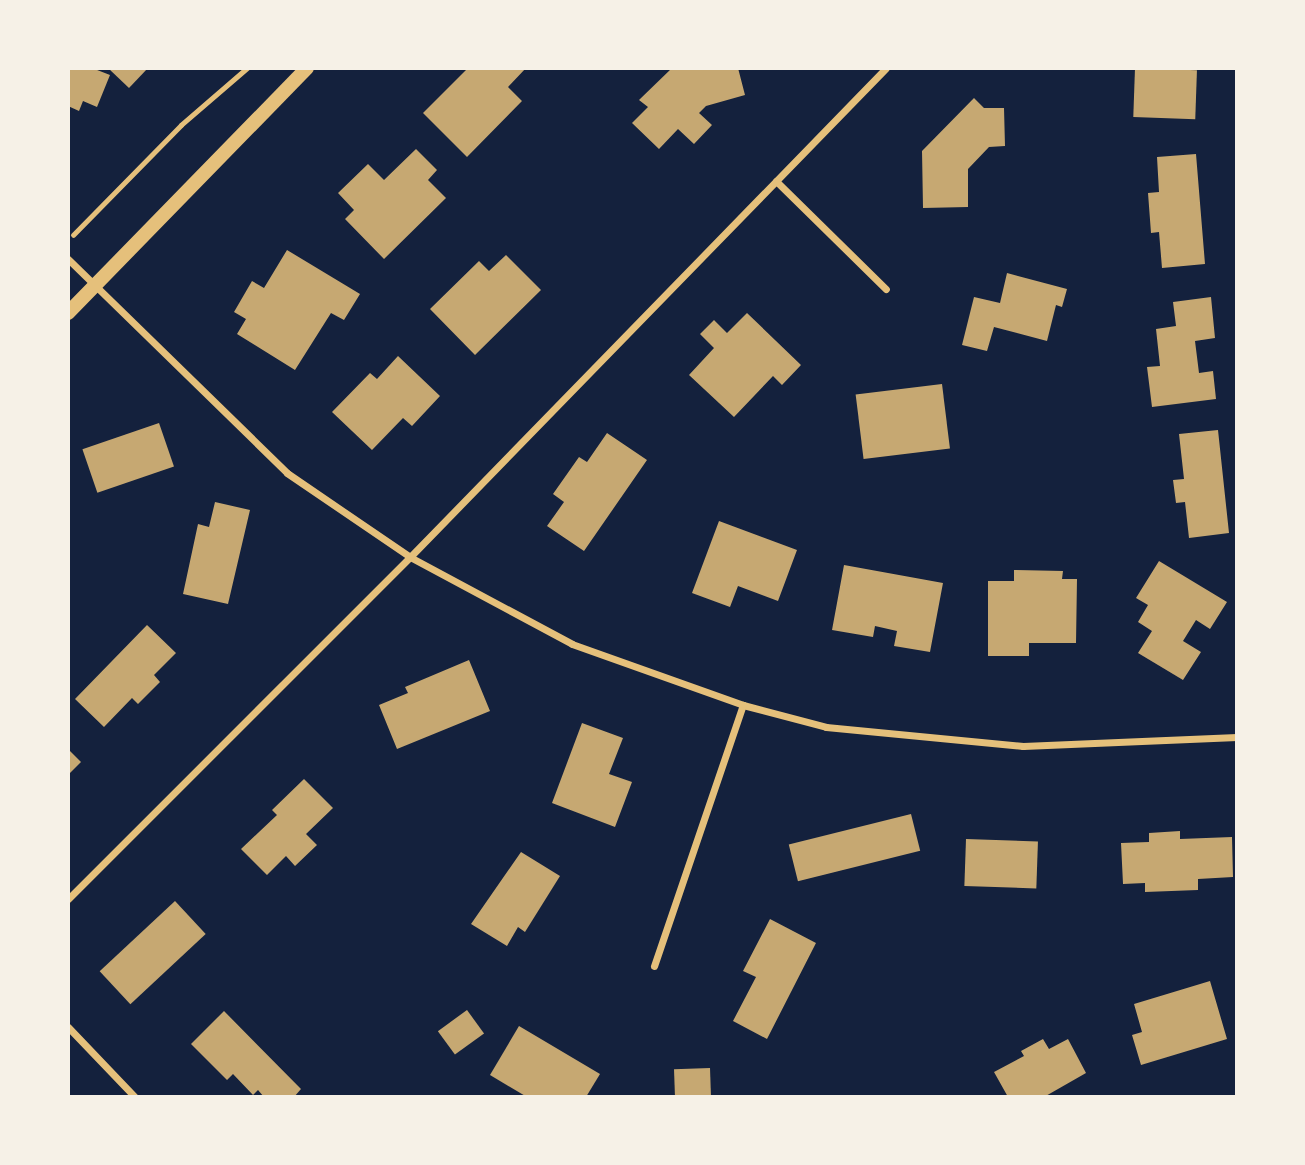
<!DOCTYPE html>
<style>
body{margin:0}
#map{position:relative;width:1305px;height:1165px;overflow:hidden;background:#14213d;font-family:"Alegreya Sans",sans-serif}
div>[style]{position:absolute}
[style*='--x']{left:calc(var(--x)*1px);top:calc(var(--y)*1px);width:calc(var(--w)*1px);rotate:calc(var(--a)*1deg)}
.building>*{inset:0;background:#c6a872;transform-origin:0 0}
.path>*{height:4.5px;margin:-2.25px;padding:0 2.25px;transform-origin:2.25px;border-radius:2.25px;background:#e5c07b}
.minor>*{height:7px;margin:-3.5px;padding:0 3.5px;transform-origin:3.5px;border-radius:3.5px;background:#e5c07b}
.secondary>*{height:14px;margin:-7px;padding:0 7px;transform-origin:7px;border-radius:7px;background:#e5c07b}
span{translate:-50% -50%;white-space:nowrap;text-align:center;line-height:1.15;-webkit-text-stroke:7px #f6f1e7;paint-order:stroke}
.frame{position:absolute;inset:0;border:70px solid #f6f1e7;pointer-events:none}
</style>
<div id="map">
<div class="building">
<i style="clip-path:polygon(68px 68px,92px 68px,110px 75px,97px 107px,83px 101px,79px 111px,68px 106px)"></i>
<i style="clip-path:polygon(108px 68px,148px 68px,129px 88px)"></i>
<i style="clip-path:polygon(468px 68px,526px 68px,508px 87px,522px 101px,467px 157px,423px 113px)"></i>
<i style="clip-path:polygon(672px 68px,738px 68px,745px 95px,706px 106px,699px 113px,712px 125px,694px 144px,678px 129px,659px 149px,632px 123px,648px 107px,639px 100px)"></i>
<i style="left:1135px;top:68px;width:62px;height:49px;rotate:2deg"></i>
<i style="clip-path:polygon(974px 98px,984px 108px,1004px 108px,1005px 146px,989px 147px,968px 169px,968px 207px,923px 208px,922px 151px)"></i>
<i style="clip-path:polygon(416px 149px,437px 170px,428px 180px,446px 198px,384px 259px,345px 219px,354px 210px,338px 193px,368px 164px,384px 180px)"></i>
<i style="clip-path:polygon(1196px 154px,1205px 264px,1162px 268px,1159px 232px,1151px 233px,1148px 193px,1159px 192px,1157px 157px)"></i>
<i style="clip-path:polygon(287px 250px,360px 294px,344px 320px,331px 313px,295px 370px,237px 334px,246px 319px,234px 312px,252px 281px,264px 288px)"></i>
<i style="clip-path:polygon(506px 255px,541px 290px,475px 355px,430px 309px,479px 261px,489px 271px)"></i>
<i style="clip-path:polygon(1007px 273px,1067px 289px,1062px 307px,1056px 305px,1047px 341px,994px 327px,987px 351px,962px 345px,974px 297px,1000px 303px)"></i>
<i style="clip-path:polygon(1211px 297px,1215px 338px,1195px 341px,1199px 373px,1213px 371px,1216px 399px,1152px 407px,1147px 367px,1160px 366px,1156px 329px,1176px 326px,1173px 302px)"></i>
<i style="clip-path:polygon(747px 313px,801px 365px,782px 385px,773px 376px,734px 417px,689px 375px,714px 348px,700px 334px,714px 320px,727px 333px)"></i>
<i style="clip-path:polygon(398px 356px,440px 396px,412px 426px,403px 418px,372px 450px,332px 412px,370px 373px,377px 379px)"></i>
<i style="left:942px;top:384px;width:65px;height:87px;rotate:83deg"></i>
<i style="left:159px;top:423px;width:46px;height:81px;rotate:71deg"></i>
<i style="clip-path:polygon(1218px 430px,1229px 533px,1189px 538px,1185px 502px,1176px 503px,1173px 480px,1184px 479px,1179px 434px)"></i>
<i style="clip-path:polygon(607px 433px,647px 460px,584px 551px,547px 526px,564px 502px,553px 494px,579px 457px,587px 462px)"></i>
<i style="clip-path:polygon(215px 502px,250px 510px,228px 604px,183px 594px,198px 524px,209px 527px)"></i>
<i style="clip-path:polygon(719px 521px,797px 550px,778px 601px,738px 586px,730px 607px,692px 593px)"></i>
<i style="clip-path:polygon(1159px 561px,1227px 602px,1210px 629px,1196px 620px,1183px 641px,1201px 652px,1183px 680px,1138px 653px,1152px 631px,1138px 622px,1148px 605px,1136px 598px)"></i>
<i style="clip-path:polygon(844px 565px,943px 583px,930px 652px,894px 646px,897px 631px,875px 626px,873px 637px,832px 630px)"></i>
<i style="clip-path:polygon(1014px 570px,1063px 571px,1062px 579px,1077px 579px,1076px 643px,1029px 643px,1029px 656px,988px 656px,988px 581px,1014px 581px)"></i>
<i style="clip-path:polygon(147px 625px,176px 653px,154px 675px,160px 682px,138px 704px,132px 698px,104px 727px,75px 699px)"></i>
<i style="clip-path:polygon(469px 660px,490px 711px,397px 749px,379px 705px,408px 693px,405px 687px)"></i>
<i style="clip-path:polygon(582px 723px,623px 738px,609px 774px,632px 782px,615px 827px,552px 803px)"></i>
<i style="clip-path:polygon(68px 749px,81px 762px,68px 775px)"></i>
<i style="clip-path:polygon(304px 779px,333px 808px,306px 834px,317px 845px,295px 866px,286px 856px,267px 875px,241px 849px,277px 815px,272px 810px)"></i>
<i style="left:911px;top:814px;width:38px;height:126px;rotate:76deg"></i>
<i style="clip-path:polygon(1180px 831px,1180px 839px,1232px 837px,1233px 877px,1198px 879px,1198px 890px,1145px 892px,1145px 883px,1123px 884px,1121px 843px,1149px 842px,1149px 833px)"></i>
<i style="left:966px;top:839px;width:72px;height:47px;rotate:2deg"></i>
<i style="clip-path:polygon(521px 852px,560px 876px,525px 932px,518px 927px,507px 946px,471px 924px)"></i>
<i style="left:175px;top:901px;width:45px;height:103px;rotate:47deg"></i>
<i style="clip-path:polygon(770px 919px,816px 943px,767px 1039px,733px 1021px,756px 977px,743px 971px)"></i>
<i style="clip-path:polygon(1210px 981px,1227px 1039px,1141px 1065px,1132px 1035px,1142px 1032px,1134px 1004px)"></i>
<i style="left:467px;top:1010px;width:29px;height:36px;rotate:54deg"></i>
<i style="clip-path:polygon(224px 1011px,301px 1089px,294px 1097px,264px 1097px,258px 1090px,253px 1095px,233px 1074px,227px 1080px,191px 1044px)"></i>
<i style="clip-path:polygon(519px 1026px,600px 1074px,586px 1097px,527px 1097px,490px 1075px)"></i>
<i style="clip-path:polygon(1043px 1039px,1049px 1049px,1068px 1039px,1086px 1073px,1044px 1097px,1008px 1097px,994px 1072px,1024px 1056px,1021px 1051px)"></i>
<i style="left:710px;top:1068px;width:29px;height:36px;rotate:88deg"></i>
</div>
<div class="path">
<i style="--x:73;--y:235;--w:154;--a:-45.5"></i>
<i style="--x:181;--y:125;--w:87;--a:-40.8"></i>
</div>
<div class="minor">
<i style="--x:776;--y:181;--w:154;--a:44.5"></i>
<i style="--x:68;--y:259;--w:306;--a:44.3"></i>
<i style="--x:287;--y:473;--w:149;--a:34.3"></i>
<i style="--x:410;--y:557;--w:184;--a:28.2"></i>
<i style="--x:572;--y:644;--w:182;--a:19.6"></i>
<i style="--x:743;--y:705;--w:86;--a:14.8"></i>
<i style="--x:826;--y:727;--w:198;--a:5.5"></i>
<i style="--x:1023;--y:746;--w:214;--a:-2.4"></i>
<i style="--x:68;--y:899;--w:484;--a:-45"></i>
<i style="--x:410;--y:557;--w:682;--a:-45.77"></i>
<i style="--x:654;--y:966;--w:276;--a:-71.2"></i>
<i style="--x:68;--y:1027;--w:97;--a:46.3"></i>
</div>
<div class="secondary">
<i style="--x:68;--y:313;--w:342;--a:-45.7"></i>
</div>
<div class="frame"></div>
</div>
